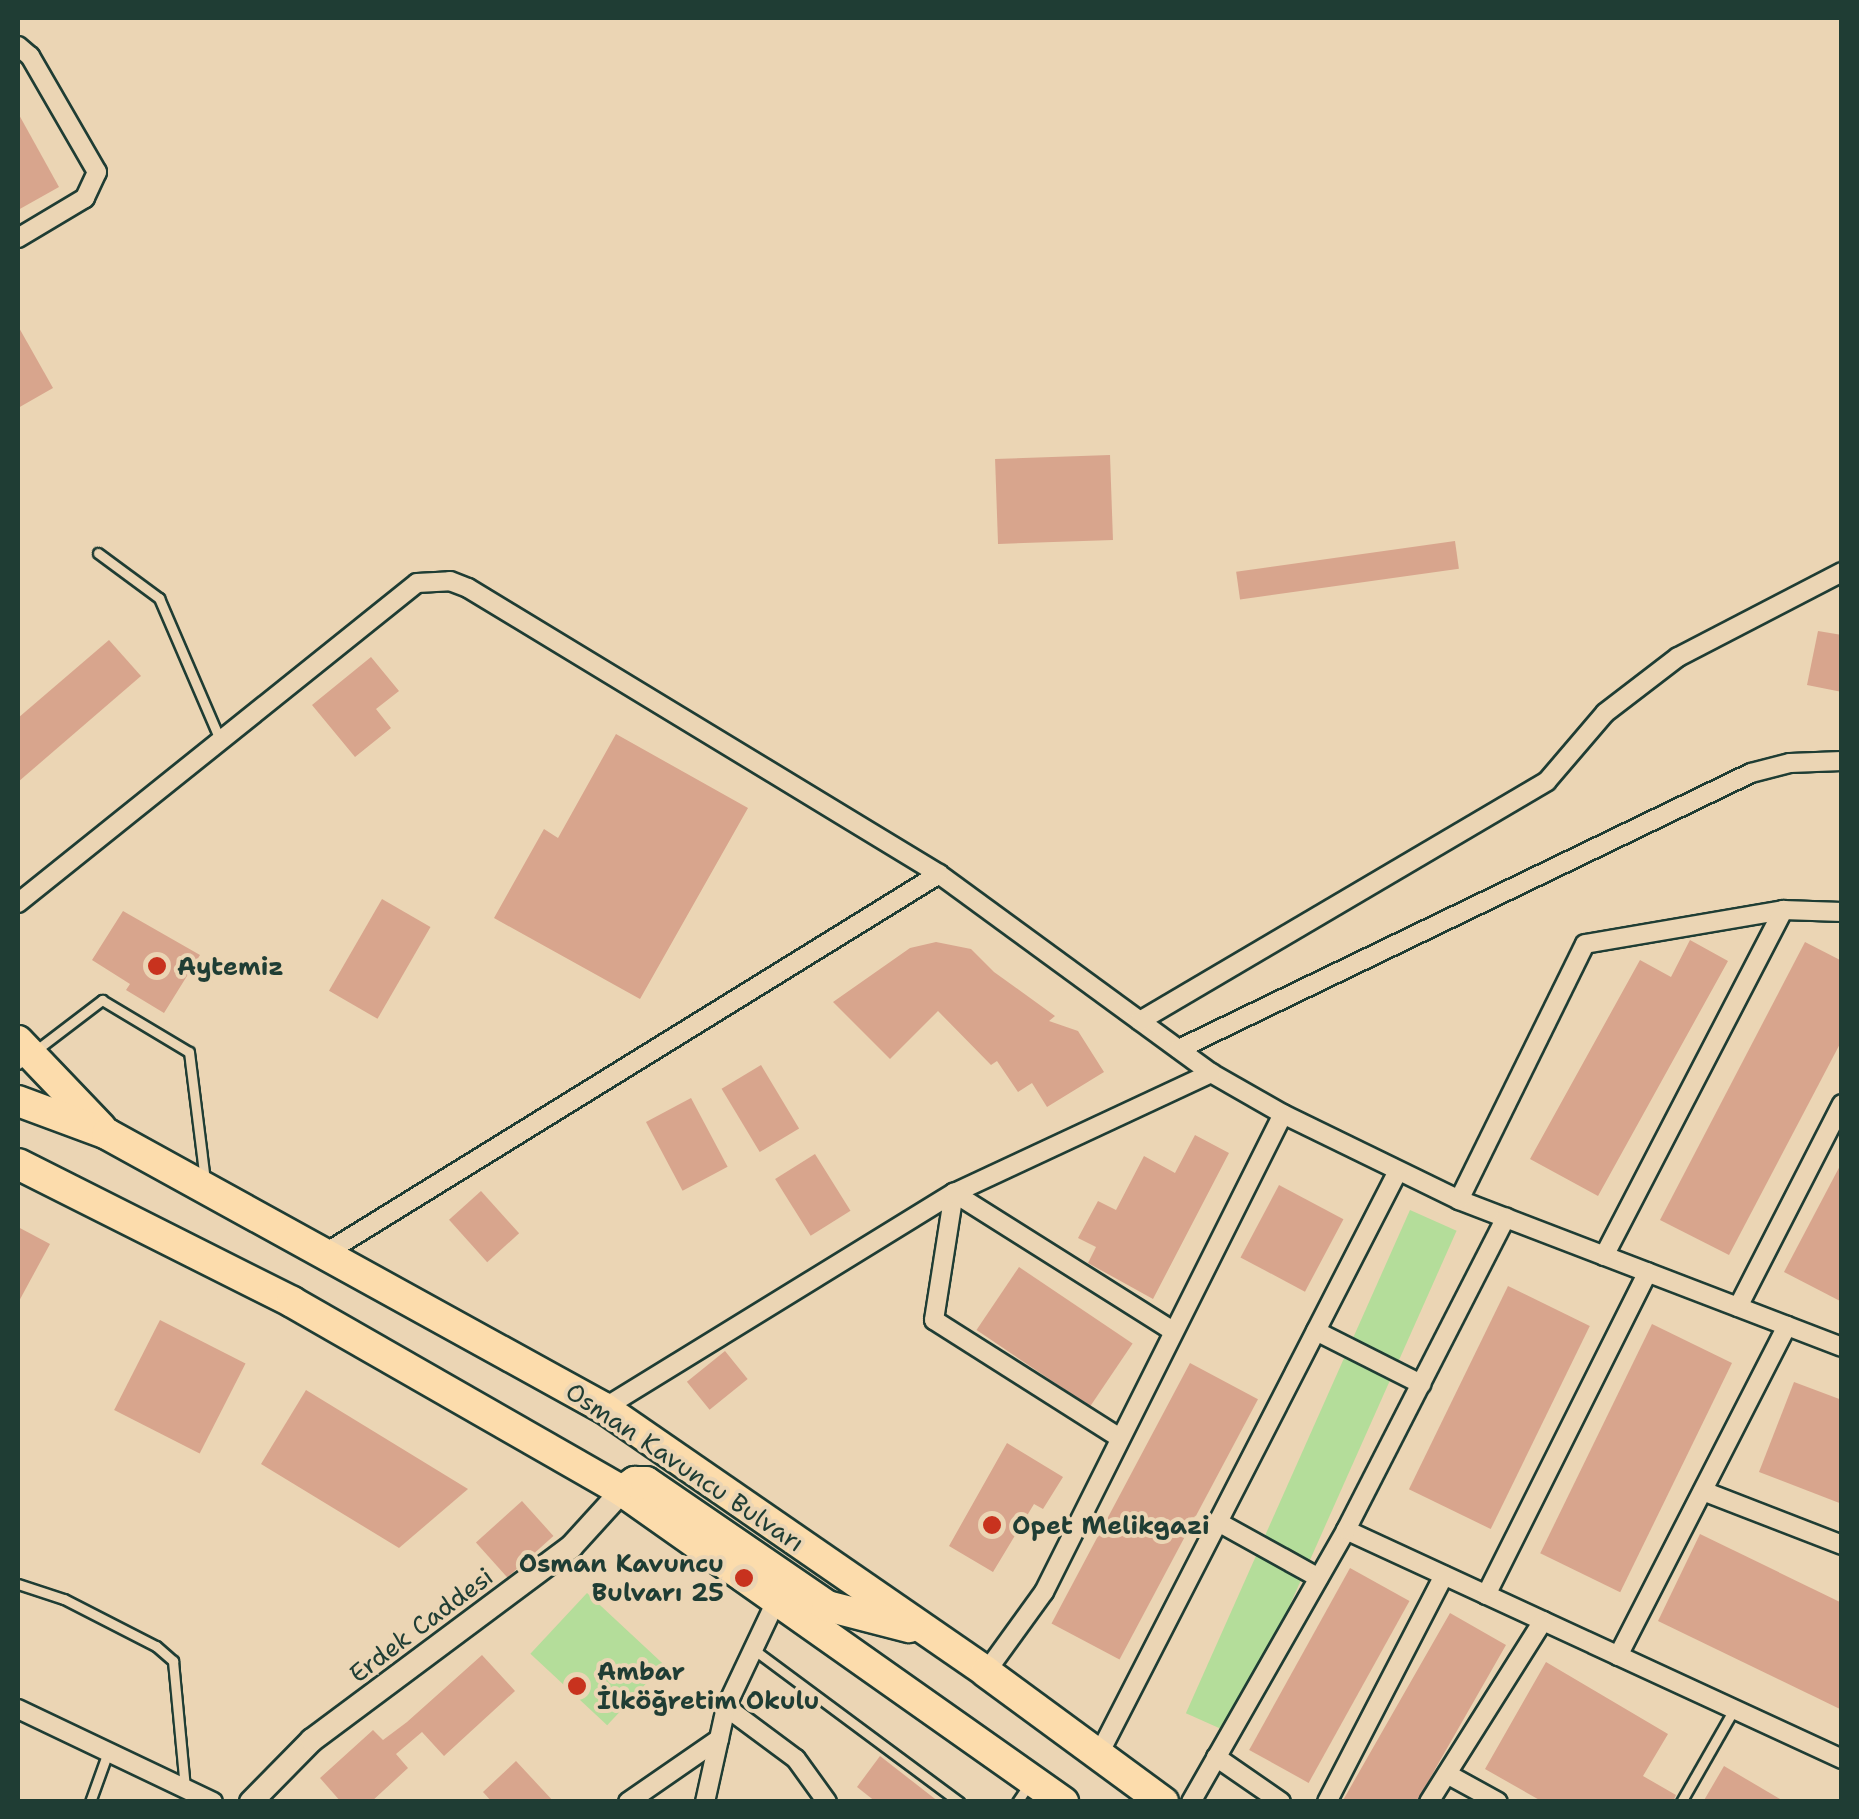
<!DOCTYPE html>
<meta charset="utf-8">
<style>
body{margin:0}
#map{position:relative;width:1859px;height:1819px;overflow:hidden;background:#ebd5b4;font-family:"Shantell Sans",sans-serif}
div>[style]{position:absolute}
[style*='--x']{left:calc(var(--x)*1px);top:calc(var(--y)*1px);width:calc(var(--w)*1px);rotate:calc(var(--a)*1deg)}
.green>*{inset:0;background:#b4dd9a;transform-origin:0 0}
.building>*{inset:0;background:#d8a58d;transform-origin:0 0}
.roads{filter:drop-shadow(2px 0 #1f3d34) drop-shadow(-2px 0 #1f3d34) drop-shadow(0 2px #1f3d34) drop-shadow(0 -2px #1f3d34)}
.service>*{height:9px;margin:-4.5px;padding:0 4.5px;transform-origin:4.5px;border-radius:4.5px;background:#ebd5b4}
.minor>*{height:18px;margin:-9px;padding:0 9px;transform-origin:9px;border-radius:9px;background:#ebd5b4}
.tertiary>*{height:22px;margin:-11px;padding:0 11px;transform-origin:11px;border-radius:11px;background:#ebd5b4}
.trunk>*{height:30px;margin:-15px;padding:0 15px;transform-origin:15px;border-radius:15px;background:#fcdcac}
.dots>*{width:28px;height:28px;translate:-50% -50%;box-sizing:border-box;border:5px solid #ebd5b4;border-radius:50%}
span{translate:-50% -50%;white-space:nowrap;text-align:center;line-height:1.15;-webkit-text-stroke:8px #ebd5b4;paint-order:stroke}
.poi-label{font-size:25px;color:#1f3d34;font-weight:700}
.left{translate:0 -50%;text-align:left}
.right{translate:-100% -50%;text-align:right}
.street-label{font-size:25px;color:#1f3d34}
.frame{position:absolute;inset:0;border:20px solid #1f3d34;pointer-events:none}
</style>
<div id="map">
<div class="green">
<i style="left:1410px;top:1210px;width:51px;height:551px;rotate:24deg"></i>
<i style="left:587px;top:1593px;width:105px;height:83px;rotate:43deg"></i>
</div>
<div class="building">
<i style="clip-path:polygon(18px 113px,59px 187px,18px 210px)"></i>
<i style="clip-path:polygon(18px 326px,53px 388px,18px 408px)"></i>
<i style="left:1110px;top:455px;width:85px;height:115px;rotate:88deg"></i>
<i style="left:1455px;top:541px;width:28px;height:221px;rotate:82deg"></i>
<i style="clip-path:polygon(1818px 631px,1842px 635px,1842px 692px,1807px 685px)"></i>
<i style="clip-path:polygon(109px 640px,141px 676px,18px 782px,18px 718px)"></i>
<i style="clip-path:polygon(371px 657px,399px 691px,376px 709px,391px 728px,355px 757px,312px 705px)"></i>
<i style="clip-path:polygon(616px 734px,748px 808px,640px 999px,494px 918px,544px 829px,558px 838px)"></i>
<i style="left:382px;top:899px;width:56px;height:106px;rotate:30deg"></i>
<i style="clip-path:polygon(123px 911px,200px 955px,164px 1013px,126px 990px,130px 984px,92px 960px)"></i>
<i style="clip-path:polygon(1690px 940px,1728px 961px,1598px 1196px,1530px 1159px,1640px 960px,1671px 977px)"></i>
<i style="clip-path:polygon(936px 942px,971px 949px,994px 972px,1055px 1016px,1049px 1021px,1078px 1031px,1104px 1072px,1047px 1107px,1032px 1083px,1018px 1092px,997px 1061px,991px 1065px,938px 1011px,890px 1059px,833px 1002px,910px 948px)"></i>
<i style="clip-path:polygon(1805px 942px,1842px 961px,1842px 1040px,1729px 1255px,1660px 1220px)"></i>
<i style="left:761px;top:1065px;width:74px;height:46px;rotate:59deg"></i>
<i style="left:691px;top:1098px;width:78px;height:51px;rotate:62deg"></i>
<i style="clip-path:polygon(1195px 1135px,1229px 1153px,1153px 1299px,1088px 1263px,1096px 1247px,1078px 1238px,1098px 1201px,1116px 1210px,1144px 1156px,1175px 1173px)"></i>
<i style="left:815px;top:1154px;width:67px;height:47px;rotate:58deg"></i>
<i style="clip-path:polygon(1842px 1162px,1842px 1302px,1784px 1272px)"></i>
<i style="left:1279px;top:1185px;width:73px;height:82px;rotate:28deg"></i>
<i style="left:481px;top:1191px;width:57px;height:43px;rotate:48deg"></i>
<i style="clip-path:polygon(18px 1227px,50px 1244px,18px 1303px)"></i>
<i style="left:1019px;top:1267px;width:137px;height:76px;rotate:34deg"></i>
<i style="left:1508px;top:1286px;width:91px;height:226px;rotate:26deg"></i>
<i style="left:160px;top:1320px;width:96px;height:101px;rotate:27deg"></i>
<i style="left:1652px;top:1324px;width:89px;height:255px;rotate:26deg"></i>
<i style="left:725px;top:1351px;width:36px;height:49px;rotate:51deg"></i>
<i style="left:1190px;top:1363px;width:77px;height:295px;rotate:28deg"></i>
<i style="clip-path:polygon(1794px 1382px,1842px 1400px,1842px 1504px,1759px 1472px)"></i>
<i style="clip-path:polygon(306px 1390px,468px 1489px,399px 1548px,261px 1464px)"></i>
<i style="clip-path:polygon(1007px 1443px,1063px 1477px,1043px 1509px,1034px 1504px,993px 1572px,949px 1546px)"></i>
<i style="left:522px;top:1501px;width:47px;height:62px;rotate:48deg"></i>
<i style="clip-path:polygon(1700px 1534px,1842px 1603px,1842px 1710px,1658px 1621px)"></i>
<i style="left:1350px;top:1568px;width:68px;height:208px;rotate:29deg"></i>
<i style="clip-path:polygon(1450px 1613px,1506px 1645px,1438px 1764px,1417px 1802px,1342px 1802px)"></i>
<i style="clip-path:polygon(482px 1655px,515px 1691px,444px 1756px,422px 1732px,396px 1754px,408px 1768px,371px 1802px,341px 1802px,320px 1778px,373px 1730px,383px 1740px,407px 1722px)"></i>
<i style="clip-path:polygon(1546px 1662px,1668px 1734px,1643px 1776px,1676px 1795px,1673px 1802px,1543px 1802px,1485px 1769px)"></i>
<i style="clip-path:polygon(880px 1756px,939px 1802px,876px 1802px,857px 1787px)"></i>
<i style="clip-path:polygon(516px 1761px,554px 1802px,492px 1802px,483px 1792px)"></i>
<i style="clip-path:polygon(1724px 1766px,1785px 1802px,1703px 1802px)"></i>
</div>
<div class="roads">
<div class="service">
<i style="--x:98;--y:553;--w:76;--a:36.4"></i>
<i style="--x:159;--y:598;--w:151;--a:66.7"></i>
<i style="--x:18;--y:1064;--w:106;--a:-37.3"></i>
<i style="--x:102;--y:1000;--w:101;--a:30.9"></i>
<i style="--x:189;--y:1052;--w:130;--a:82.9"></i>
<i style="--x:18;--y:1584;--w:48;--a:18.1"></i>
<i style="--x:64;--y:1599;--w:103;--a:27.1"></i>
<i style="--x:156;--y:1646;--w:23;--a:41"></i>
<i style="--x:173;--y:1661;--w:128;--a:84.6"></i>
<i style="--x:753;--y:1649;--w:257;--a:36.6"></i>
<i style="--x:90;--y:1802;--w:53;--a:-70.2"></i>
<i style="--x:1017;--y:1802;--w:23;--a:-56"></i>
<i style="--x:1681;--y:1802;--w:107;--a:-60.3"></i>
</div>
<div class="minor">
<i style="--x:18;--y:46;--w:16;--a:40"></i>
<i style="--x:30;--y:56;--w:134;--a:60"></i>
<i style="--x:97;--y:172;--w:29;--a:115"></i>
<i style="--x:85;--y:198;--w:78;--a:149.2"></i>
<i style="--x:18;--y:903;--w:511;--a:-38.73"></i>
<i style="--x:417;--y:583;--w:33;--a:-3"></i>
<i style="--x:450;--y:581;--w:19;--a:21"></i>
<i style="--x:468;--y:588;--w:551;--a:31.27"></i>
<i style="--x:939;--y:874;--w:337;--a:36.2"></i>
<i style="--x:1211;--y:1073;--w:83;--a:29.7"></i>
<i style="--x:1283;--y:1114;--w:196;--a:26"></i>
<i style="--x:1459;--y:1200;--w:410;--a:21"></i>
<i style="--x:1140;--y:1021;--w:472;--a:-30.5"></i>
<i style="--x:1547;--y:781;--w:89;--a:-49.5"></i>
<i style="--x:1605;--y:713;--w:92;--a:-37.5"></i>
<i style="--x:1678;--y:657;--w:185;--a:-27.4"></i>
<i style="--x:1179;--y:1049;--w:635;--a:-25.76"></i>
<i style="--x:1751;--y:773;--w:40;--a:-14.4"></i>
<i style="--x:1790;--y:763;--w:52;--a:-2.2"></i>
<i style="--x:1459;--y:1200;--w:285;--a:-63.8"></i>
<i style="--x:1585;--y:944;--w:201;--a:-9.7"></i>
<i style="--x:1783;--y:910;--w:59;--a:1.9"></i>
<i style="--x:324;--y:1254;--w:723;--a:-31.71"></i>
<i style="--x:1604;--y:1256;--w:390;--a:-62.6"></i>
<i style="--x:1738;--y:1307;--w:228;--a:-62.9"></i>
<i style="--x:1316;--y:1331;--w:118;--a:26.8"></i>
<i style="--x:604;--y:1408;--w:411;--a:-31.6"></i>
<i style="--x:954;--y:1193;--w:284;--a:-25"></i>
<i style="--x:1120;--y:1438;--w:220;--a:-147.6"></i>
<i style="--x:934;--y:1320;--w:129;--a:-81.1"></i>
<i style="--x:954;--y:1193;--w:259;--a:32.2"></i>
<i style="--x:1703;--y:1491;--w:149;--a:21.2"></i>
<i style="--x:1218;--y:1522;--w:115;--a:29"></i>
<i style="--x:1346;--y:1530;--w:546;--a:24.78"></i>
<i style="--x:1486;--y:1595;--w:361;--a:-63.4"></i>
<i style="--x:1618;--y:1656;--w:371;--a:-62.9"></i>
<i style="--x:986;--y:1672;--w:99;--a:-54.1"></i>
<i style="--x:1044;--y:1592;--w:534;--a:-63.43"></i>
<i style="--x:726;--y:1707;--w:87;--a:36.6"></i>
<i style="--x:796;--y:1759;--w:53;--a:54.2"></i>
<i style="--x:18;--y:1709;--w:216;--a:25.5"></i>
<i style="--x:1099;--y:1754;--w:655;--a:-62.85"></i>
<i style="--x:1216;--y:1757;--w:79;--a:34.7"></i>
<i style="--x:1447;--y:1774;--w:58;--a:28.8"></i>
<i style="--x:628;--y:1802;--w:111;--a:-34.7"></i>
<i style="--x:705;--y:1802;--w:97;--a:-77.5"></i>
<i style="--x:726;--y:1707;--w:117;--a:-64.7"></i>
<i style="--x:1191;--y:1802;--w:313;--a:-60.3"></i>
<i style="--x:1346;--y:1530;--w:351;--a:-62.9"></i>
<i style="--x:1327;--y:1802;--w:255;--a:-62.7"></i>
<i style="--x:1429;--y:1802;--w:214;--a:-57.8"></i>
</div>
<div class="tertiary">
<i style="--x:251;--y:1802;--w:87;--a:-45.5"></i>
<i style="--x:312;--y:1740;--w:323;--a:-36.7"></i>
<i style="--x:571;--y:1547;--w:76;--a:-47.7"></i>
</div>
<div class="trunk">
<i style="--x:18;--y:1041;--w:120;--a:46.3"></i>
<i style="--x:18;--y:1101;--w:95;--a:20.3"></i>
<i style="--x:107;--y:1134;--w:568;--a:28.87"></i>
<i style="--x:604;--y:1408;--w:464;--a:34.6"></i>
<i style="--x:986;--y:1672;--w:220;--a:36.3"></i>
<i style="--x:18;--y:1164;--w:307;--a:26.7"></i>
<i style="--x:292;--y:1302;--w:380;--a:29.8"></i>
<i style="--x:622;--y:1491;--w:540;--a:35.19"></i>
<i style="--x:622;--y:1491;--w:16;--a:-35"></i>
<i style="--x:635;--y:1482;--w:11;--a:0"></i>
<i style="--x:646;--y:1482;--w:219;--a:34.4"></i>
<i style="--x:827;--y:1606;--w:85;--a:14.4"></i>
</div>
</div>
<div class="dots">
<i style="left:157px;top:966px;background:#c8321e"></i>
<i style="left:992px;top:1525px;background:#c8321e"></i>
<i style="left:744px;top:1578px;background:#c8321e"></i>
<i style="left:577px;top:1686px;background:#c8321e"></i>
</div>
<div class="poi-label">
<span class="left" style="left:177px;top:966px">Aytemiz</span>
<span class="left" style="left:1012px;top:1525px">Opet Melikgazi</span>
<span class="right" style="left:724px;top:1578px">Osman Kavuncu<br>Bulvarı 25</span>
<span class="left" style="left:597px;top:1686px">Ambar<br>İlköğretim Okulu</span>
</div>
<div class="street-label">
<span style="left:685px;top:1467px;rotate:34deg">Osman Kavuncu Bulvarı</span>
<span style="left:421px;top:1625px;rotate:-37deg">Erdek Caddesi</span>
</div>
<div class="frame"></div>
</div>
